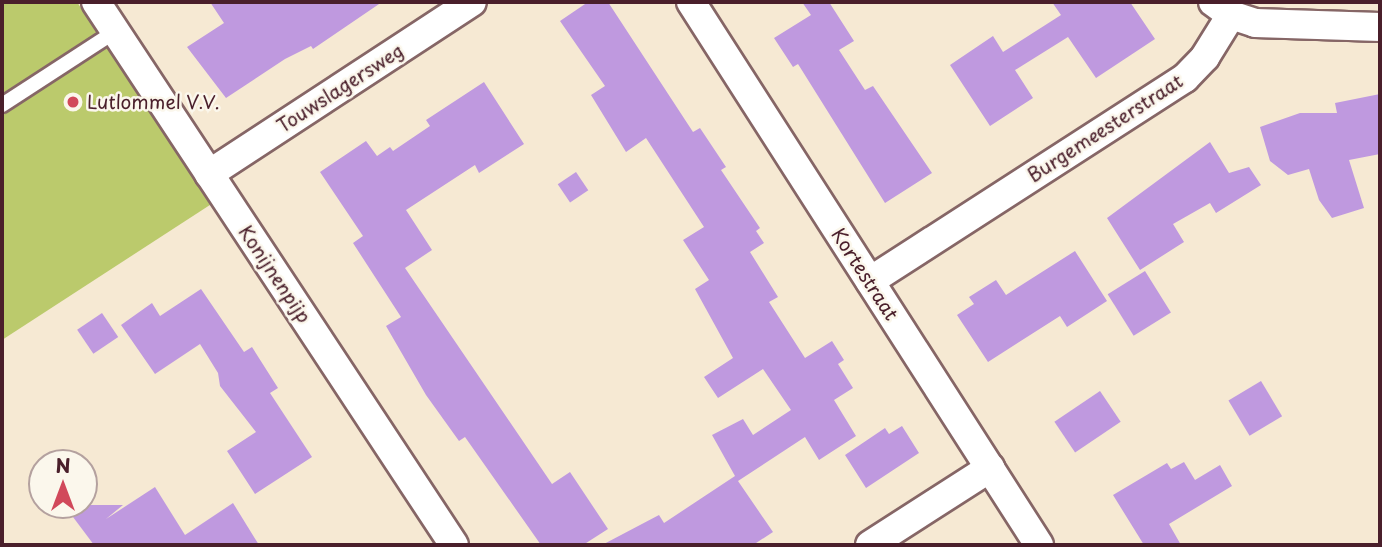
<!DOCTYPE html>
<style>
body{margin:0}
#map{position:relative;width:1382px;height:547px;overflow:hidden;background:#f6e9d3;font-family:"Playpen Sans",sans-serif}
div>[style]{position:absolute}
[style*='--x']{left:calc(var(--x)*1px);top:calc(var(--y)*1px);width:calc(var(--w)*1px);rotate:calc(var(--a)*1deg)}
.green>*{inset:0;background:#bbca6c}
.building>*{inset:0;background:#bf99df;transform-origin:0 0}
.roads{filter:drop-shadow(2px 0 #866666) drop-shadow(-2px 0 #866666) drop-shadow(0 2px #866666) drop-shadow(0 -2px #866666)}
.service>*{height:14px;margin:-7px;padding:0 7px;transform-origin:7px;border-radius:7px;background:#fff}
.minor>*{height:28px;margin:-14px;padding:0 14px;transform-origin:14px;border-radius:14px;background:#fff}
.dots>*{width:19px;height:19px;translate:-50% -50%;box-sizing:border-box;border:4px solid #fbf7ec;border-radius:50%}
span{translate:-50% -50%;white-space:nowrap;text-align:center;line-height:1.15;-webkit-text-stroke:5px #fbf7ec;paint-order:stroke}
.street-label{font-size:19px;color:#4a1f2b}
.poi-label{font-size:19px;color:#4a1f2b}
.left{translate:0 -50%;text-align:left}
.frame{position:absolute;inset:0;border:4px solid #4a1f2b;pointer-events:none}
.north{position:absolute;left:28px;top:449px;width:70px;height:70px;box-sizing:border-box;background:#fbf7ec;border:2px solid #b4a19f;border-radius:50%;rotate:0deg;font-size:19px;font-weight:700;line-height:28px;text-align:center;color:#4a1f2b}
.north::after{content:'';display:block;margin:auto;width:24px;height:32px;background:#d1495b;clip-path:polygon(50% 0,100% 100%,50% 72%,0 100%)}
</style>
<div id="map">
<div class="green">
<i style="clip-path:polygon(2px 2px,77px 2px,213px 203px,2px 340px)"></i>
</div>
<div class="building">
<i style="clip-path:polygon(210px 2px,382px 2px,313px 49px,311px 46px,285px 59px,226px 98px,187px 47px,224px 23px)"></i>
<i style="clip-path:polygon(588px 2px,608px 2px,693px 132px,700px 128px,726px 167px,721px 170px,760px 228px,756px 231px,764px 243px,750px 252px,778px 297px,769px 302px,805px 358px,832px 341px,844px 360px,838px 364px,853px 388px,834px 400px,856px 436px,819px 460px,805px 437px,738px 481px,773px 532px,753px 545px,602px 545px,659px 515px,664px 523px,735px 476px,712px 435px,743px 419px,753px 435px,791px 410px,763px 369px,718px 398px,704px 377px,733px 358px,695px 289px,709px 280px,683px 240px,704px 227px,646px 138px,626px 152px,591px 95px,605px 86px,560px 21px)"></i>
<i style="clip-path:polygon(802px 2px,829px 2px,854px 41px,839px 50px,865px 90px,873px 86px,932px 173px,885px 203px,798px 64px,793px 67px,774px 38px,811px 15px)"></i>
<i style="clip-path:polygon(1052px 2px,1130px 2px,1155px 39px,1096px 78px,1068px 37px,1015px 70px,1033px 98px,990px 126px,950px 65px,993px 36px,1003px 52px,1061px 15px)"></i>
<i style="clip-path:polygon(484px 82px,524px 144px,479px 173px,475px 165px,406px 210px,432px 250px,405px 268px,552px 484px,570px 472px,608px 529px,583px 545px,541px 545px,465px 437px,459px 441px,426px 395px,386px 326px,401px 317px,353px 243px,363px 236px,320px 172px,366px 141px,377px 156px,390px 147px,393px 151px,430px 126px,426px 120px)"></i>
<i style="clip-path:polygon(1380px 94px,1380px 154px,1349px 160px,1364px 208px,1332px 218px,1319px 200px,1309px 169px,1288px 175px,1270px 161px,1260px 127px,1300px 113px,1337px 113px,1335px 103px)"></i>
<i style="clip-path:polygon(1210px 142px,1229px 173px,1249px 167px,1261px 185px,1216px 213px,1210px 203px,1173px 224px,1184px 242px,1140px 270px,1107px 218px)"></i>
<i style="left:576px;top:172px;width:22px;height:22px;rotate:56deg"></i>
<i style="clip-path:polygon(1075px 251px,1107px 301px,1067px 327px,1060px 316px,988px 362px,957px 315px,974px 304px,969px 297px,996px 280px,1006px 295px)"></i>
<i style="left:1145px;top:271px;width:49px;height:44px;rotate:58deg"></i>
<i style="clip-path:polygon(201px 289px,244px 352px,252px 347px,278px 388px,270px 393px,312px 457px,255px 494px,227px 451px,256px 432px,220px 386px,218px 373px,200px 344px,155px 374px,121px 325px,152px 303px,160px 316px)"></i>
<i style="left:102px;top:313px;width:29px;height:30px;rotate:56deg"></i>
<i style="left:1261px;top:381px;width:41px;height:38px;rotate:59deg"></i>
<i style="left:1100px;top:391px;width:37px;height:55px;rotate:56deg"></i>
<i style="clip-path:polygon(902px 426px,919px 453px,866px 488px,845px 455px,885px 428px,889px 434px)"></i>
<i style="clip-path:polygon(1184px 462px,1195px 480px,1220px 465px,1232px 486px,1169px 524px,1181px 545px,1144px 545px,1113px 495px,1167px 463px,1171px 469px)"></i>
<i style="clip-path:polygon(155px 487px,185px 535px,233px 503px,259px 545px,94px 545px,64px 505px,123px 505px,106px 519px)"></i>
</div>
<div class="roads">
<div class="service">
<i style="--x:2;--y:105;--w:136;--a:-33"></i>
</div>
<div class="minor">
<i style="--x:96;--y:2;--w:650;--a:56.6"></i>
<i style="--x:691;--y:2;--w:645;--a:57.34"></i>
<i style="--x:1213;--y:2;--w:22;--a:36"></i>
<i style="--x:1231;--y:15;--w:25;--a:18"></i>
<i style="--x:1255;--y:23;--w:125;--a:1.8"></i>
<i style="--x:209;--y:174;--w:314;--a:-33.2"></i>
<i style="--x:870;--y:281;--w:375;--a:-32.8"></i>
<i style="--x:1185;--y:78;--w:29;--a:-46"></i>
<i style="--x:1205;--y:57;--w:49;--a:-58.2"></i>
<i style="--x:870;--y:545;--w:143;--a:-32.7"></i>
</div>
</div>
<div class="dots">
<i style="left:73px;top:102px;background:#d1495b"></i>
</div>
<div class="street-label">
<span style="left:340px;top:88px;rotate:-33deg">Touwslagersweg</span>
<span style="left:1105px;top:128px;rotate:-33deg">Burgemeesterstraat</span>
<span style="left:275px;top:274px;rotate:56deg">Konijnenpijp</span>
<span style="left:865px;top:274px;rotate:57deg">Kortestraat</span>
</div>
<div class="poi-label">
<span class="left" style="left:87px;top:102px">Lutlommel V.V.</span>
</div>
<div class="frame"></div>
<div class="north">N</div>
</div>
